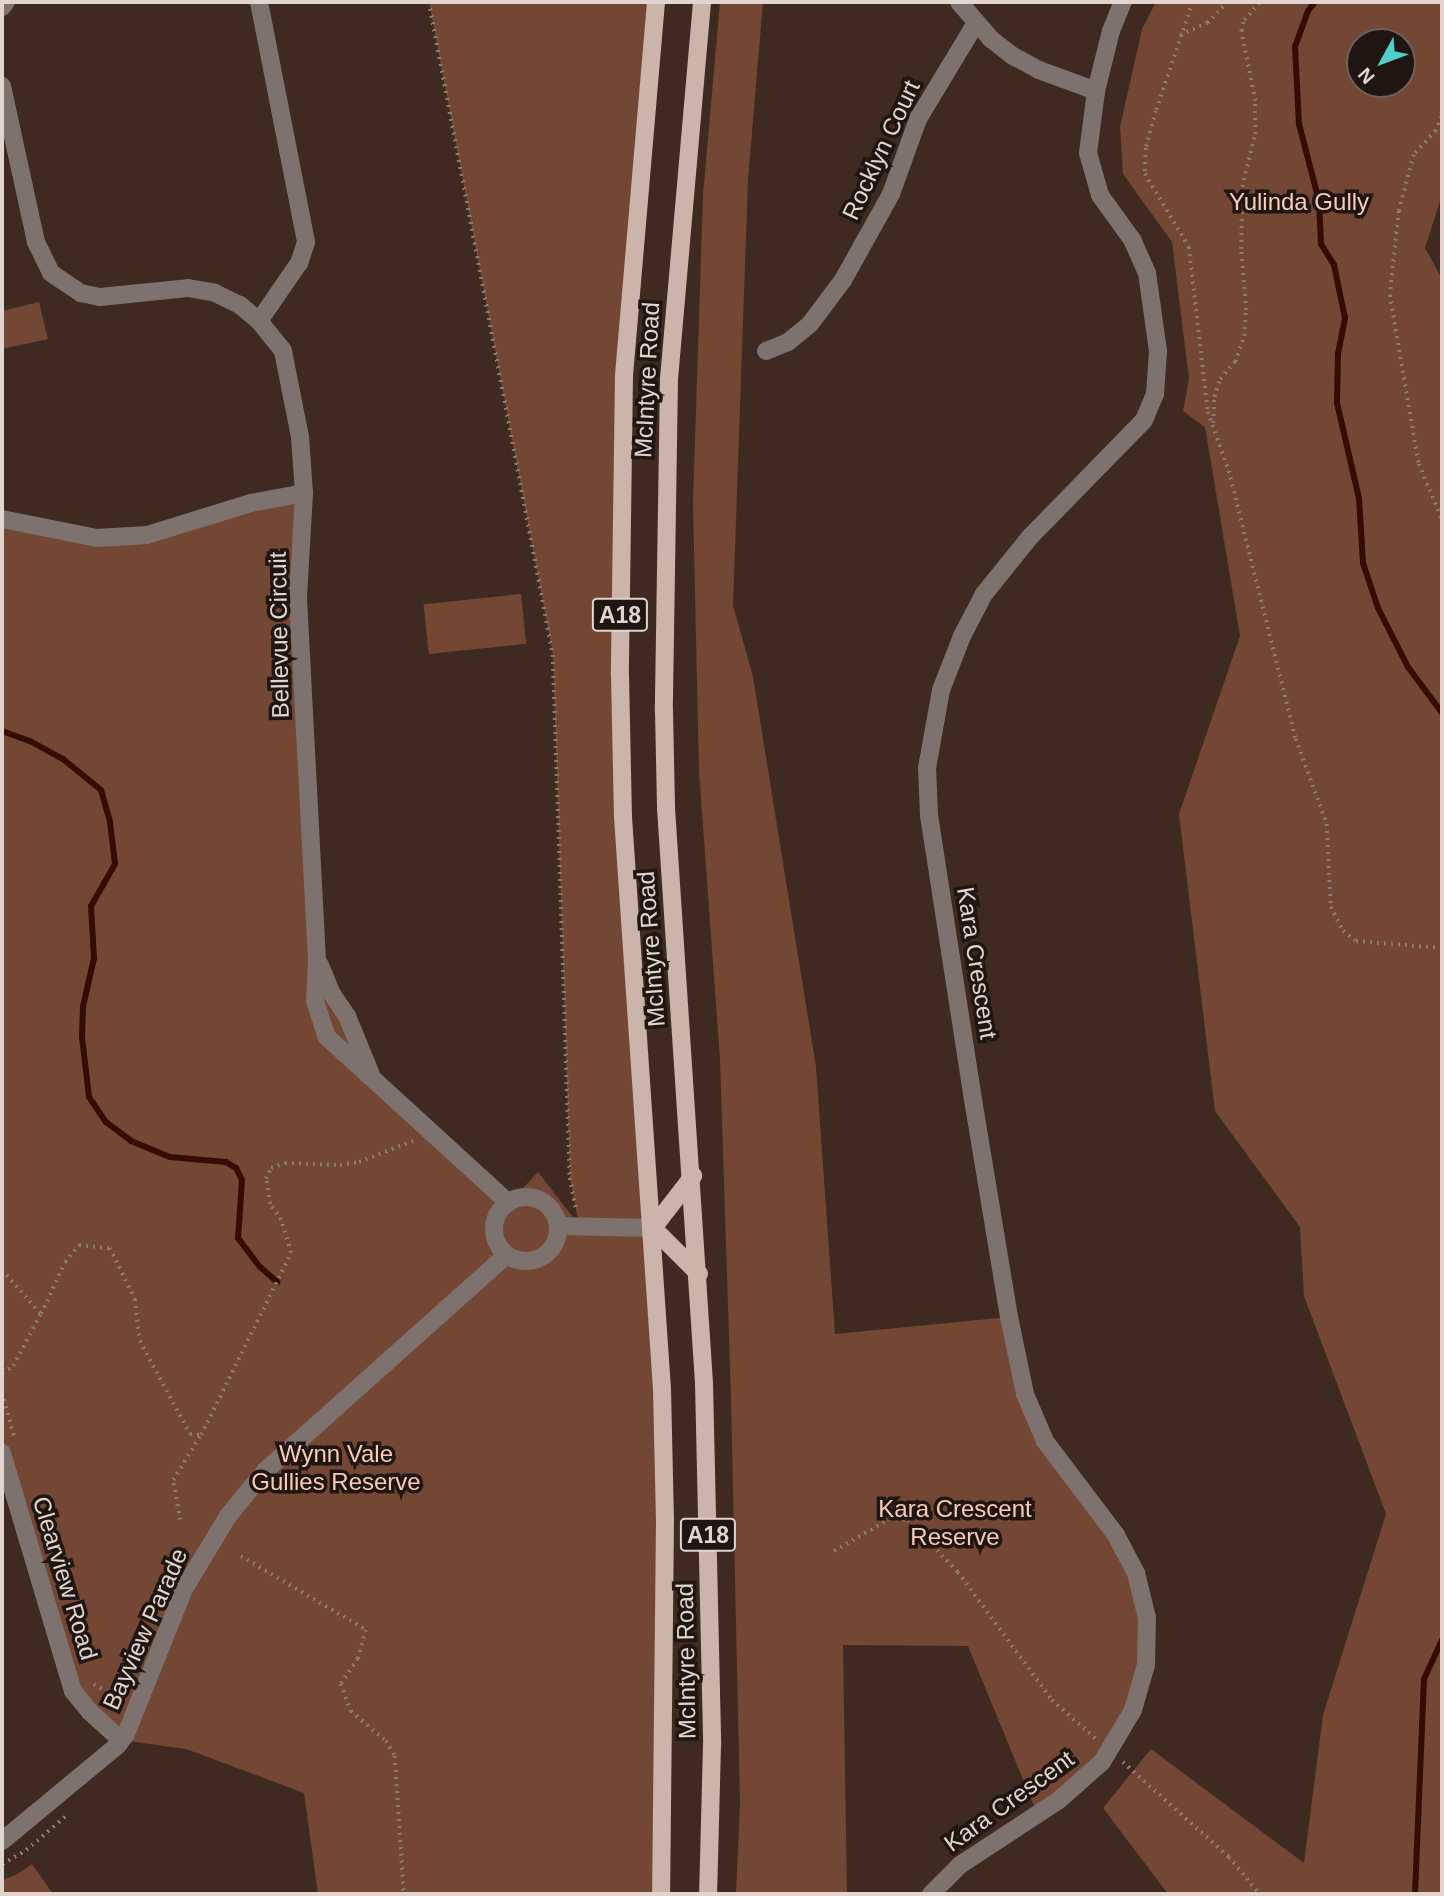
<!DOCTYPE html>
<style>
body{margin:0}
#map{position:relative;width:1444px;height:1896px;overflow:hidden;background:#3f2a21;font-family:Helvetica,sans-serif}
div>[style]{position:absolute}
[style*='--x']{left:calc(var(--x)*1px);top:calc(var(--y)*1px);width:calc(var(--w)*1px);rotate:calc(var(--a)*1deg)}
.green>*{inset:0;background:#734733;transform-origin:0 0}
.stream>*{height:6px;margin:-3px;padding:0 3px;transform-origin:3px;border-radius:3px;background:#340c00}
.path>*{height:3.5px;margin-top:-1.75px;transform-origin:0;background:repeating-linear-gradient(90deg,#8c7b73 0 2px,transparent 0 7px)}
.minor>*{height:18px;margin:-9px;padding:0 9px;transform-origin:9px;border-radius:9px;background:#7d726d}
.minor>.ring{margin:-9px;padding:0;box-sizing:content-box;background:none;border:18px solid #7d726d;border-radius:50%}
.major>*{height:18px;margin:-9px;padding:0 9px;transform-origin:9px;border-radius:9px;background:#cbb4aa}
span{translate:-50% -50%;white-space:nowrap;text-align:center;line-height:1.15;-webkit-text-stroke:7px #1f1511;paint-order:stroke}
.shield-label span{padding:2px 5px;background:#1f1511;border:2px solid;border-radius:5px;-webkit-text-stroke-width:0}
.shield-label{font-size:23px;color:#e2d4ce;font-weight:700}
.street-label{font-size:24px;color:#e2d4ce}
.park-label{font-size:24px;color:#facbb6}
.frame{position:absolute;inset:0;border:4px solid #e2d4ce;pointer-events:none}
.north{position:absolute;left:1346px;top:28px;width:70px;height:70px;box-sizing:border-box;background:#1f1511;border:2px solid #6d615d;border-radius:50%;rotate:229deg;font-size:19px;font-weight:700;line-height:28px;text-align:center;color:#e2d4ce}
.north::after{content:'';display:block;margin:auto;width:24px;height:32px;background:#52cdcd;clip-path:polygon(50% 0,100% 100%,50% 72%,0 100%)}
</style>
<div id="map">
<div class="green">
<i style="clip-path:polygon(429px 2px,656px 2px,639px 191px,620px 675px,653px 1228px,661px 1894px,318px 1894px,304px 1793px,186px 1749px,121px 1740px,80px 1701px,2px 1453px,2px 519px,97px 538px,304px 493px,298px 598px,317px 959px,371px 1075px,509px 1203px,538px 1172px,579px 1225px,570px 1178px,553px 655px)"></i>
<i style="clip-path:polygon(720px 2px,763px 2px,748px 180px,733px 605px,753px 677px,816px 1067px,835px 1334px,1009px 1317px,1025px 1394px,1116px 1535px,1147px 1642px,1123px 1730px,1040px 1813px,1034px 1806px,968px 1646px,843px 1645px,847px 1894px,736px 1894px,740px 1802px,731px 1398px,720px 1059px,699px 771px,693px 503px,703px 195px)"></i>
<i style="clip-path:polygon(evenodd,1156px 2px,1442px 2px,1442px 195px,1425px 248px,1442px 279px,1442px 1894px,1168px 1894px,1103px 1808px,1151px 1749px,1304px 1863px,1323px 1715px,1386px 1514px,1304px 1296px,1300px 1227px,1215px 1111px,1179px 814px,1240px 636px,1205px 427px,1183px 411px,1189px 379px,1172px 242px,1123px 174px,1120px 127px,1142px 29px,1156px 2px,1402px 42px,1402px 84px,1360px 84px,1360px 42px,1402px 42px)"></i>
<i style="clip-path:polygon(39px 302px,48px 339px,2px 349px,2px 311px)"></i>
<i style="left:521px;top:594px;width:50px;height:98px;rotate:84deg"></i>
<i style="clip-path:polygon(32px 1864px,53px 1894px,2px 1894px,2px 1880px,18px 1874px)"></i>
</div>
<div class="stream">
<i style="--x:1315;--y:2;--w:11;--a:128"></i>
<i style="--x:1308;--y:11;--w:37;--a:110"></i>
<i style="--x:1295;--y:46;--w:78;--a:87.1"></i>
<i style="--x:1299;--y:124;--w:80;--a:75.4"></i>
<i style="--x:1319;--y:201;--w:43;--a:87.3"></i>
<i style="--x:1321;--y:244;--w:25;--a:58"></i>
<i style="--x:1334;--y:265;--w:54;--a:78.3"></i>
<i style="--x:1345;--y:318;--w:37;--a:101"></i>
<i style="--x:1338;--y:354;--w:49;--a:91.2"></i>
<i style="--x:1337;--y:403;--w:98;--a:77"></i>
<i style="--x:1359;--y:498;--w:65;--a:86.5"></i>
<i style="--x:1363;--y:563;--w:47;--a:71.6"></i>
<i style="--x:1378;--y:608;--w:66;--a:63"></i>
<i style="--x:1408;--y:667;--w:57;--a:53.5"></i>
<i style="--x:2;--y:731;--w:30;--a:20"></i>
<i style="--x:30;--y:741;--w:38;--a:29"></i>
<i style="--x:63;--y:759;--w:49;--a:39.2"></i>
<i style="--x:101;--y:790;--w:33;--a:74"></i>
<i style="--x:110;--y:822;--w:42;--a:83.2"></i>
<i style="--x:115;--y:864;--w:48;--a:119.7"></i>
<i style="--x:91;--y:906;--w:52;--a:86.7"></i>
<i style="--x:94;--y:958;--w:50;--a:102.7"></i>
<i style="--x:83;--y:1007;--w:30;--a:92"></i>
<i style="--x:82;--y:1037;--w:60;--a:83.3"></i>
<i style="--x:89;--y:1097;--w:30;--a:56"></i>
<i style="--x:106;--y:1122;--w:31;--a:37"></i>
<i style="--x:131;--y:1141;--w:42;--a:22.3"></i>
<i style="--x:170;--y:1157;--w:56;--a:5.1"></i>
<i style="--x:226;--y:1162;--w:12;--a:31"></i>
<i style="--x:236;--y:1168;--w:13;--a:63"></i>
<i style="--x:242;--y:1180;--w:58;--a:93.9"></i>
<i style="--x:238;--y:1238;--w:36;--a:53"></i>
<i style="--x:260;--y:1267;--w:23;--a:41"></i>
<i style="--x:1415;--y:1894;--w:215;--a:-87.6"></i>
<i style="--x:1424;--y:1679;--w:43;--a:-65.2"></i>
</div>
<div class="path">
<i style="--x:429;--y:2;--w:665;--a:79.25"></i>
<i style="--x:553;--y:655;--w:523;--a:88.14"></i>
<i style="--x:570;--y:1178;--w:32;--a:79"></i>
<i style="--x:1193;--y:2;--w:115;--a:108.7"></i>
<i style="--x:1156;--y:111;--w:38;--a:105"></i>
<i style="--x:1146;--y:148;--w:26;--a:92"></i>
<i style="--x:1145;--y:174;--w:85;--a:58.9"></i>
<i style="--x:1189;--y:247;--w:166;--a:83.4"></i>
<i style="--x:1208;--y:412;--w:63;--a:70.4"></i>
<i style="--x:1229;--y:471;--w:276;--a:76"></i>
<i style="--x:1296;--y:739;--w:90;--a:70"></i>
<i style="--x:1327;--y:824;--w:83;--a:87.2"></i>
<i style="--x:1331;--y:907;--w:27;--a:63"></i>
<i style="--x:1343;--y:931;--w:16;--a:38"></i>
<i style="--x:1356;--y:941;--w:86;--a:4.7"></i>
<i style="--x:1180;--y:35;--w:30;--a:-24"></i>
<i style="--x:1207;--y:23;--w:29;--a:-46"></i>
<i style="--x:1442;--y:117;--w:15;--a:113"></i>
<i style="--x:1436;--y:131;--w:33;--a:133"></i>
<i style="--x:1414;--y:155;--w:58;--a:105"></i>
<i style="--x:1399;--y:211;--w:84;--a:96.1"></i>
<i style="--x:1390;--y:295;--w:171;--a:80.3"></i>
<i style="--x:1419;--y:464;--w:60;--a:67.3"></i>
<i style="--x:1213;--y:423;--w:26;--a:-88"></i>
<i style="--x:1214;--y:397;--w:19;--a:-72"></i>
<i style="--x:1220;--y:379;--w:23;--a:-49"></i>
<i style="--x:1235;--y:362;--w:28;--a:-71"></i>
<i style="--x:1244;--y:336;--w:26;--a:-86"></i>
<i style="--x:1246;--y:310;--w:61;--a:-94.7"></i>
<i style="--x:1241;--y:249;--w:62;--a:-89.1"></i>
<i style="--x:1242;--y:187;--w:55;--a:-76.2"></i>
<i style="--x:1255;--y:134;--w:33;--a:-90"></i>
<i style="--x:1255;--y:101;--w:71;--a:-101.3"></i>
<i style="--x:1241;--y:31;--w:11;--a:-75"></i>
<i style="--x:1244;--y:20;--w:24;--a:-48"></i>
<i style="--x:2;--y:1270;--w:59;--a:48.4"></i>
<i style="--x:41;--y:1314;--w:57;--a:-65.2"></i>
<i style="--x:65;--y:1262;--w:22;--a:-51"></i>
<i style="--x:79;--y:1245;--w:31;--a:6"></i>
<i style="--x:110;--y:1248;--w:57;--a:63.9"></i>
<i style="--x:135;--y:1299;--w:42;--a:83.2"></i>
<i style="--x:140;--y:1341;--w:106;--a:61.7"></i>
<i style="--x:190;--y:1434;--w:11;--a:5"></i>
<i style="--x:201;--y:1435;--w:203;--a:-63.7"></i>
<i style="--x:291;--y:1253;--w:34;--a:-107"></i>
<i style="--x:281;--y:1220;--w:19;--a:-125"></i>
<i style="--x:270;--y:1204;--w:25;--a:-99"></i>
<i style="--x:266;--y:1179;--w:12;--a:-66"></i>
<i style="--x:271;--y:1168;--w:15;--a:-20"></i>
<i style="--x:285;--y:1163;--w:55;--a:2.1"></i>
<i style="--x:340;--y:1165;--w:19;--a:-9"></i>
<i style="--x:359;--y:1162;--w:58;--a:-21.3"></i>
<i style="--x:2;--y:1373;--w:13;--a:-32"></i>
<i style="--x:13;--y:1366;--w:58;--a:-62.1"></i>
<i style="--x:2;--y:1393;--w:47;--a:73.9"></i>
<i style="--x:180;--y:1520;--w:41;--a:-99.9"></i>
<i style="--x:173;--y:1480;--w:52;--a:-58.5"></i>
<i style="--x:834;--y:1551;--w:64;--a:-30.2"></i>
<i style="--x:889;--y:1519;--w:19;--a:3"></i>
<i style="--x:908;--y:1520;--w:72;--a:46.1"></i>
<i style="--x:958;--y:1572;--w:159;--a:53.7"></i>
<i style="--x:1052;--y:1700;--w:59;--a:41.6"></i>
<i style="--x:241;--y:1556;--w:145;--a:30.6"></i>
<i style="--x:366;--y:1630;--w:30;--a:105"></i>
<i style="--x:358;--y:1659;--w:30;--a:124"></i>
<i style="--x:341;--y:1684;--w:29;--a:70"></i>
<i style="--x:351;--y:1711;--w:46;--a:40.6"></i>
<i style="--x:386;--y:1741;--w:17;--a:59"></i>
<i style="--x:395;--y:1756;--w:138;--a:86.3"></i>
<i style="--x:94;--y:1684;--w:30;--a:30"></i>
<i style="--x:1123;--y:1762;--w:142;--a:41.9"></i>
<i style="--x:1229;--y:1857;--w:48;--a:50"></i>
<i style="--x:2;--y:1864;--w:28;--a:-30"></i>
<i style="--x:26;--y:1850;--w:52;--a:-40.4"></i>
</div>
<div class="minor">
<i style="--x:259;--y:2;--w:245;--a:78.9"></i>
<i style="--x:306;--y:242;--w:22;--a:108"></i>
<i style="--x:299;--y:263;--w:70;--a:124.6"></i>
<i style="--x:959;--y:2;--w:49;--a:49.1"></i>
<i style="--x:991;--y:39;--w:28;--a:38"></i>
<i style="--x:1013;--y:56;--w:30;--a:28"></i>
<i style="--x:1039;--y:70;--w:61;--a:20.2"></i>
<i style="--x:2;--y:7;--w:6;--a:-51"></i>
<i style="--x:2;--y:86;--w:160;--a:77.7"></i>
<i style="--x:36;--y:242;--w:34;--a:64"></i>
<i style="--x:51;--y:273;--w:36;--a:34"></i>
<i style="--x:81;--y:293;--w:19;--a:12"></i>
<i style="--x:100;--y:297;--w:88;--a:-5.8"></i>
<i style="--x:188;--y:288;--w:27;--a:10"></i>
<i style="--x:215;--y:293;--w:28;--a:26"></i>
<i style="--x:240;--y:305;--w:25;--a:40"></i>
<i style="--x:259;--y:321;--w:38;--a:51"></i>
<i style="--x:283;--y:351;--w:88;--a:78.8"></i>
<i style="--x:300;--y:437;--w:56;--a:85.9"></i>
<i style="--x:304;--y:493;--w:105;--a:93.3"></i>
<i style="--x:298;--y:598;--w:361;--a:87"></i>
<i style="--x:317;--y:959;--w:42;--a:92.7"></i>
<i style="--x:315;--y:1001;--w:38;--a:72"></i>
<i style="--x:327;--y:1037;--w:246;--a:42.4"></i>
<i style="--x:766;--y:351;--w:24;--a:-22"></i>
<i style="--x:788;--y:342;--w:28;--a:-39"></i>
<i style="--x:810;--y:324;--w:55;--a:-53.1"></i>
<i style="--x:843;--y:280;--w:98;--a:-60.8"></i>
<i style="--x:891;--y:194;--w:80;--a:-70.2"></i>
<i style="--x:918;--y:119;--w:112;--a:-58.9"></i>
<i style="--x:2;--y:519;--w:97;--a:11.3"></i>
<i style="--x:97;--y:538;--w:50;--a:-3.4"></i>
<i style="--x:147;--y:535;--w:109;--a:-17.1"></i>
<i style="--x:251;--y:503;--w:54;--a:-10.7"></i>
<i style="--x:320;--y:965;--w:31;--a:68"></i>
<i style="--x:332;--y:994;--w:27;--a:56"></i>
<i style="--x:347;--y:1016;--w:61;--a:67.7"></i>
<i class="ring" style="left:494px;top:1197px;width:46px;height:46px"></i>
<i style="--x:558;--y:1226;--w:95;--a:1.2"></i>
<i style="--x:2;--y:1453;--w:248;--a:73.4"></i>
<i style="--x:73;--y:1691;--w:26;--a:51"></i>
<i style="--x:89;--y:1711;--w:43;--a:42.2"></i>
<i style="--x:2;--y:1841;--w:149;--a:-39.6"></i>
<i style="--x:117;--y:1746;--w:15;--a:-53"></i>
<i style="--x:126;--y:1734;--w:156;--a:-68.2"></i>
<i style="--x:184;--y:1589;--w:85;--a:-58.9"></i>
<i style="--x:228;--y:1516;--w:58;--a:-50.6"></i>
<i style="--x:265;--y:1471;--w:324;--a:-41.8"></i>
<i style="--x:931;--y:1894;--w:41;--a:-45"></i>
<i style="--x:960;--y:1865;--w:118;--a:-33.3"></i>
<i style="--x:1059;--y:1800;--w:57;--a:-41.5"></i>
<i style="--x:1102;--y:1762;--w:61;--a:-59.2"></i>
<i style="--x:1133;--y:1710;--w:47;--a:-73.9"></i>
<i style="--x:1146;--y:1665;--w:47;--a:-88.8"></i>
<i style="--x:1147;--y:1618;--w:46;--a:-103.7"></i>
<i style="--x:1136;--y:1573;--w:43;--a:-117.8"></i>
<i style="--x:1116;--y:1535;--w:118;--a:-127.1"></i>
<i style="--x:1045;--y:1441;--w:51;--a:-113.1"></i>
<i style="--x:1025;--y:1394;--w:79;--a:-101.7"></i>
<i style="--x:1009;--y:1317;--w:214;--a:-99.4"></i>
<i style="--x:974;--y:1106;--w:294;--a:-98.8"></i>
<i style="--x:929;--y:815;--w:47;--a:-92.4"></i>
<i style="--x:927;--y:768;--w:79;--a:-79.8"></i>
<i style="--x:941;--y:690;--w:58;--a:-68.7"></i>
<i style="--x:962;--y:636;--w:47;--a:-62.4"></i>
<i style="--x:984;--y:594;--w:73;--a:-51.1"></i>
<i style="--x:1030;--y:537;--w:163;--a:-45.7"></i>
<i style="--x:1144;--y:420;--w:28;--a:-67"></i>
<i style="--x:1155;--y:394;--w:43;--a:-86"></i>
<i style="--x:1158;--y:351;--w:79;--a:-98"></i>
<i style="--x:1147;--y:273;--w:35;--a:-114"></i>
<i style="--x:1133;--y:241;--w:57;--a:-125.7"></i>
<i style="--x:1100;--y:195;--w:44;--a:-105.9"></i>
<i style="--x:1088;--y:153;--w:63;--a:-82.6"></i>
<i style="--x:1096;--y:91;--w:62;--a:-76"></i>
<i style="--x:1111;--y:31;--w:31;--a:-68"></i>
</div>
<div class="major">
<i style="--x:656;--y:2;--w:375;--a:94.9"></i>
<i style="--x:624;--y:376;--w:299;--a:90.8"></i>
<i style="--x:620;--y:675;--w:142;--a:88.8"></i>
<i style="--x:623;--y:817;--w:573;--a:86.1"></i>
<i style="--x:662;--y:1389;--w:132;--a:88.7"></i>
<i style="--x:665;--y:1521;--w:373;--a:90.6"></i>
<i style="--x:702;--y:2;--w:378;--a:95"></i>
<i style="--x:669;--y:379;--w:332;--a:90.9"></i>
<i style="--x:664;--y:711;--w:97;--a:88.8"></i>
<i style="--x:666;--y:808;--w:576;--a:86.22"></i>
<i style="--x:704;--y:1383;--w:362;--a:88.7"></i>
<i style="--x:712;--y:1745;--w:149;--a:91.5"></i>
<i style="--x:653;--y:1228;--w:66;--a:-52.4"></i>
<i style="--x:653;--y:1228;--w:65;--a:45"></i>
</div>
<div class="shield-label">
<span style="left:620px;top:615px">A18</span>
<span style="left:708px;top:1535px">A18</span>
</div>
<div class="street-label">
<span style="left:881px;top:150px;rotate:-65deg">Rocklyn Court</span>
<span style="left:647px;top:380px;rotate:-87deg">McIntyre Road</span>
<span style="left:279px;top:635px;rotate:-91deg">Bellevue Circuit</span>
<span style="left:651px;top:949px;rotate:-94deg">McIntyre Road</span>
<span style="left:977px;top:963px;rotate:81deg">Kara Crescent</span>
<span style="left:65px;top:1578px;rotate:73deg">Clearview Road</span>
<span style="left:145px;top:1629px;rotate:-66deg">Bayview Parade</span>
<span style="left:686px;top:1661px;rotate:-91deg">McIntyre Road</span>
<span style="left:1009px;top:1801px;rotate:-36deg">Kara Crescent</span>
</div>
<div class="park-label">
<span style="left:1299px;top:202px">Yulinda Gully</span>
<span style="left:336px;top:1468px">Wynn Vale<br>Gullies Reserve</span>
<span style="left:955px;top:1523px">Kara Crescent<br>Reserve</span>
</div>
<div class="frame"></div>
<div class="north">N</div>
</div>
